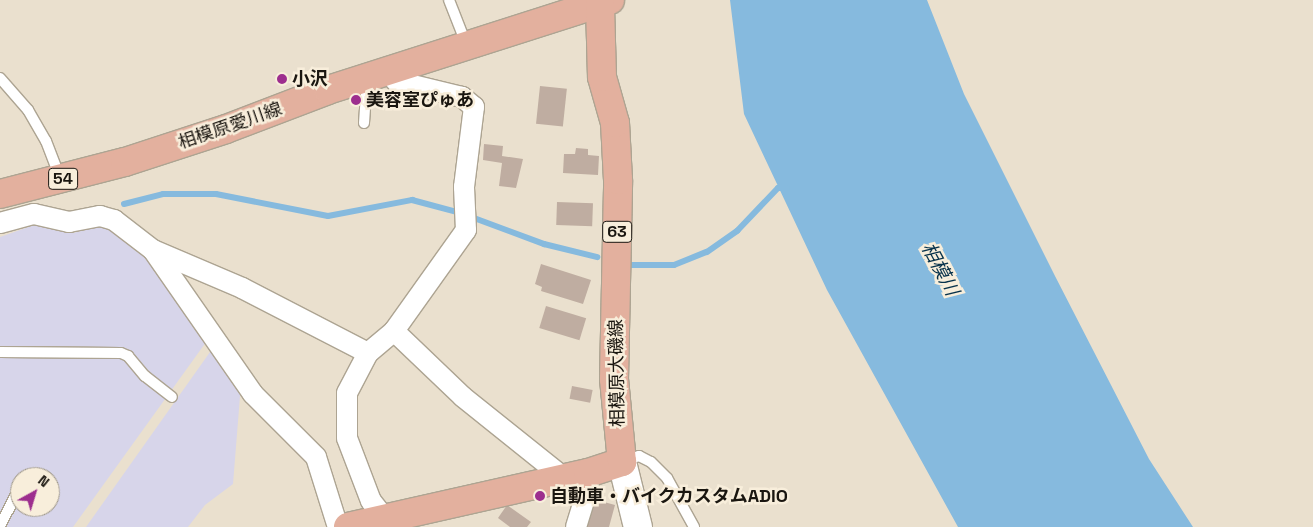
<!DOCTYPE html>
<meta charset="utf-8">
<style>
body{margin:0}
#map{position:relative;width:1313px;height:527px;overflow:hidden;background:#eae0ce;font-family:"Space Grotesk","Noto Sans JP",sans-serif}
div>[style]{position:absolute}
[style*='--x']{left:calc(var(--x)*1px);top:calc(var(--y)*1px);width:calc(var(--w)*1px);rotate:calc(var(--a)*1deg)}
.industrial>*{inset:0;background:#d7d5ea}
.water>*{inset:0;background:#86bade}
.stream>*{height:6px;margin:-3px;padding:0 3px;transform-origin:3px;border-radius:3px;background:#86bade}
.building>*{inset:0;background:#bfada1;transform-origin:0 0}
.roads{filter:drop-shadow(1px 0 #ada492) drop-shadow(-1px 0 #ada492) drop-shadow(0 1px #ada492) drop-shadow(0 -1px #ada492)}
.lane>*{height:10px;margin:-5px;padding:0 5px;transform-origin:5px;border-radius:5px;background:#fff}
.street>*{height:20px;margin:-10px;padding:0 10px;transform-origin:10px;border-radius:10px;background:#fff}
.secondary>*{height:28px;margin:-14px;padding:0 14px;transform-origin:14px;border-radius:14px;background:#fff}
.primary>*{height:28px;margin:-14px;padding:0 14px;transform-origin:14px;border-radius:14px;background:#e3b09e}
.dots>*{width:14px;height:14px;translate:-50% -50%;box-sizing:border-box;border:2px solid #f8eedb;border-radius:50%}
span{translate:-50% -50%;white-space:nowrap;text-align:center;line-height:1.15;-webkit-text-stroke:5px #f8eedb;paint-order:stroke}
.shield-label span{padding:1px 4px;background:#f8eedb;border:1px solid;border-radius:4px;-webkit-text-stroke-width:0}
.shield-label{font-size:16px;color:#1a1610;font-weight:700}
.poi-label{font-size:18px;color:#1a1610;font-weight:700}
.left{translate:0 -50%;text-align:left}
.street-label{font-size:18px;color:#1a1610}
.water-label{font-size:19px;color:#07324b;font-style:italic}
.north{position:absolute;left:10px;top:467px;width:50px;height:50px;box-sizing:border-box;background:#f8eedb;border:1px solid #9f988a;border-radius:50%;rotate:39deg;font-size:14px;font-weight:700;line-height:20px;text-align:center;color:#1a1610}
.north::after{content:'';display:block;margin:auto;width:18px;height:22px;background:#9d2e8e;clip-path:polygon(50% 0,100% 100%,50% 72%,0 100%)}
</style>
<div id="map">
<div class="industrial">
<i style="clip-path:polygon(evenodd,40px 223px,73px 233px,105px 225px,141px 244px,209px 338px,73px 527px,0 527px,0 237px,40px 223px,20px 477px,50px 477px,50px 507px,20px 507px,20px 477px)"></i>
<i style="clip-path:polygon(215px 345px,241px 384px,233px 484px,205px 505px,188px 527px,86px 527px)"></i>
</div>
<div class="water">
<i style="clip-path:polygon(730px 0,927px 0,964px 94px,1055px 276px,1149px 459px,1193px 527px,958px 527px,827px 290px,744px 114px)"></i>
</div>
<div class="stream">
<i style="--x:124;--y:204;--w:40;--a:-14.4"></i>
<i style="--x:163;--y:194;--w:53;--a:0"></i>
<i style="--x:216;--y:194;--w:114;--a:11.1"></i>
<i style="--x:328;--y:216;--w:86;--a:-10.8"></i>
<i style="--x:412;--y:200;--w:47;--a:14.9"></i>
<i style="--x:474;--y:218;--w:75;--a:20.4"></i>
<i style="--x:544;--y:244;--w:55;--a:13.8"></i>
<i style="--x:631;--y:265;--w:43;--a:0"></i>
<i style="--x:674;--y:265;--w:35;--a:-22"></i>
<i style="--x:707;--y:252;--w:37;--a:-35"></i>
<i style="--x:737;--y:231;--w:59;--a:-46.4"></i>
<i style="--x:778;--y:188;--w:9;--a:0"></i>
</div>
<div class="building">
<i style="left:540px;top:86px;width:27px;height:38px;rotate:6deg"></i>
<i style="clip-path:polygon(484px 144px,503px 146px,502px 156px,523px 159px,516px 188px,499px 186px,502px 163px,483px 160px)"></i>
<i style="clip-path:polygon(576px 148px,588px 149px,588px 155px,599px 156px,598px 175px,563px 173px,564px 154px,575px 154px)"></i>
<i style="left:557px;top:202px;width:36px;height:23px;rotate:2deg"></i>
<i style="clip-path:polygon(541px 264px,591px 280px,583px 304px,541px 291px,542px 287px,535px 284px)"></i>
<i style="left:546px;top:306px;width:42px;height:23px;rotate:17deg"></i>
<i style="left:572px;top:386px;width:21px;height:13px;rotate:11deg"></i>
<i style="clip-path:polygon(593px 499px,615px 505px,609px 527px,586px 527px)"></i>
<i style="clip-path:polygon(507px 505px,531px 522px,527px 527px,510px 527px,498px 518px)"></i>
</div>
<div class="roads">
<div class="lane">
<i style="--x:449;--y:0;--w:49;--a:68.6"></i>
<i style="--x:0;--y:78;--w:43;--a:48.8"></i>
<i style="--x:28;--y:110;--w:36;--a:60"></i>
<i style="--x:46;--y:141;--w:39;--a:69"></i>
<i style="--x:364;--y:123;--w:44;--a:-86.1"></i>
<i style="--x:0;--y:352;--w:121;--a:0.5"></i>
<i style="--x:121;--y:353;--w:8;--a:23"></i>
<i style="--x:128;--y:356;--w:26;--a:50"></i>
<i style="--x:145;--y:376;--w:34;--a:38"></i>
<i style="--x:623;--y:462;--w:17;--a:-21"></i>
<i style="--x:639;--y:456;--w:13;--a:27"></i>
<i style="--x:651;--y:462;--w:23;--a:45"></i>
<i style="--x:667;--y:478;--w:56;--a:61.1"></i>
<i style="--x:0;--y:526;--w:44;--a:-62.9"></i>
</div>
<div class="street">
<i style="--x:0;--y:223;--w:35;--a:-15"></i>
<i style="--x:34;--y:214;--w:36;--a:13"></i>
<i style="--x:69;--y:222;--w:32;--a:-11"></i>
<i style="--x:100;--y:216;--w:15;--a:16"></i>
<i style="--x:114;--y:220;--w:49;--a:37.6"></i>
<i style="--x:153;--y:250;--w:97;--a:23.1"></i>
<i style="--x:242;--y:288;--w:142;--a:27.3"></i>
<i style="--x:153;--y:250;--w:175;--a:55.2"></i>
<i style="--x:253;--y:394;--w:89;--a:45"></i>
<i style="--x:316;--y:457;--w:73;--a:72.6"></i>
<i style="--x:394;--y:331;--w:95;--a:43.7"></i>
<i style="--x:463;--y:397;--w:129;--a:38.7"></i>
<i style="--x:386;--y:527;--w:7;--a:-90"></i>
<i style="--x:386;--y:520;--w:24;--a:-128"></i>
<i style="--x:371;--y:501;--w:67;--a:-110.9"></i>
<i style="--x:347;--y:438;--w:45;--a:-90"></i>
<i style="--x:347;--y:393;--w:45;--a:-62.3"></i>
<i style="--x:368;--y:353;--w:34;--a:-40"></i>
<i style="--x:394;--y:331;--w:124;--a:-54.5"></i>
<i style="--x:466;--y:230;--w:43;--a:-92.7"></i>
<i style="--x:464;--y:187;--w:81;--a:-82.9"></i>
<i style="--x:474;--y:107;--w:16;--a:-140"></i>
<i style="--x:462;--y:97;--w:68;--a:-166.4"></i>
<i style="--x:396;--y:81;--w:12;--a:-125"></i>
<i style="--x:576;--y:527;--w:34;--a:-73"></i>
<i style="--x:586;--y:494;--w:21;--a:-85"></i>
</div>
<div class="secondary">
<i style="--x:622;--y:462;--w:67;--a:76.2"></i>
</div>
<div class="primary">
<i style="--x:0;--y:194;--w:129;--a:-14.4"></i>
<i style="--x:125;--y:162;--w:106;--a:-18.1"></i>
<i style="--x:226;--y:129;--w:109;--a:-20.9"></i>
<i style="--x:328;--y:90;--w:296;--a:-17.7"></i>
<i style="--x:348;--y:527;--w:246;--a:-12.7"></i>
<i style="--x:588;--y:473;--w:36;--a:-18"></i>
<i style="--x:622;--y:462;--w:83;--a:-95.5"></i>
<i style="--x:614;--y:379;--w:199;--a:-88.8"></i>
<i style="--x:618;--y:180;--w:57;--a:-93"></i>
<i style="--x:615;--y:123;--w:48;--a:-105.8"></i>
<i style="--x:602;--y:77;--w:73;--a:-91.6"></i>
</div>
</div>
<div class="dots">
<i style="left:282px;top:79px;background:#9d2e8e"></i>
<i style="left:356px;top:100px;background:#9d2e8e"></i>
<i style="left:540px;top:496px;background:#9d2e8e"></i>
</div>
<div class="shield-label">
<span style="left:63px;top:179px">54</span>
<span style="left:617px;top:232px">63</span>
</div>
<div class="poi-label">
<span class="left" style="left:292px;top:79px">小沢</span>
<span class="left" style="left:366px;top:100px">美容室ぴゅあ</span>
<span class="left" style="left:550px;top:496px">自動車・バイクカスタムADIO</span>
</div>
<div class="street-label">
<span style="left:230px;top:126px;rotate:-19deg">相模原愛川線</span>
<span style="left:617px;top:373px;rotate:-91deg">相模原大磯線</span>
</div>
<div class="water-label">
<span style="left:940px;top:269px;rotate:62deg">相模川</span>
</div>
<div class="north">N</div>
</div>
